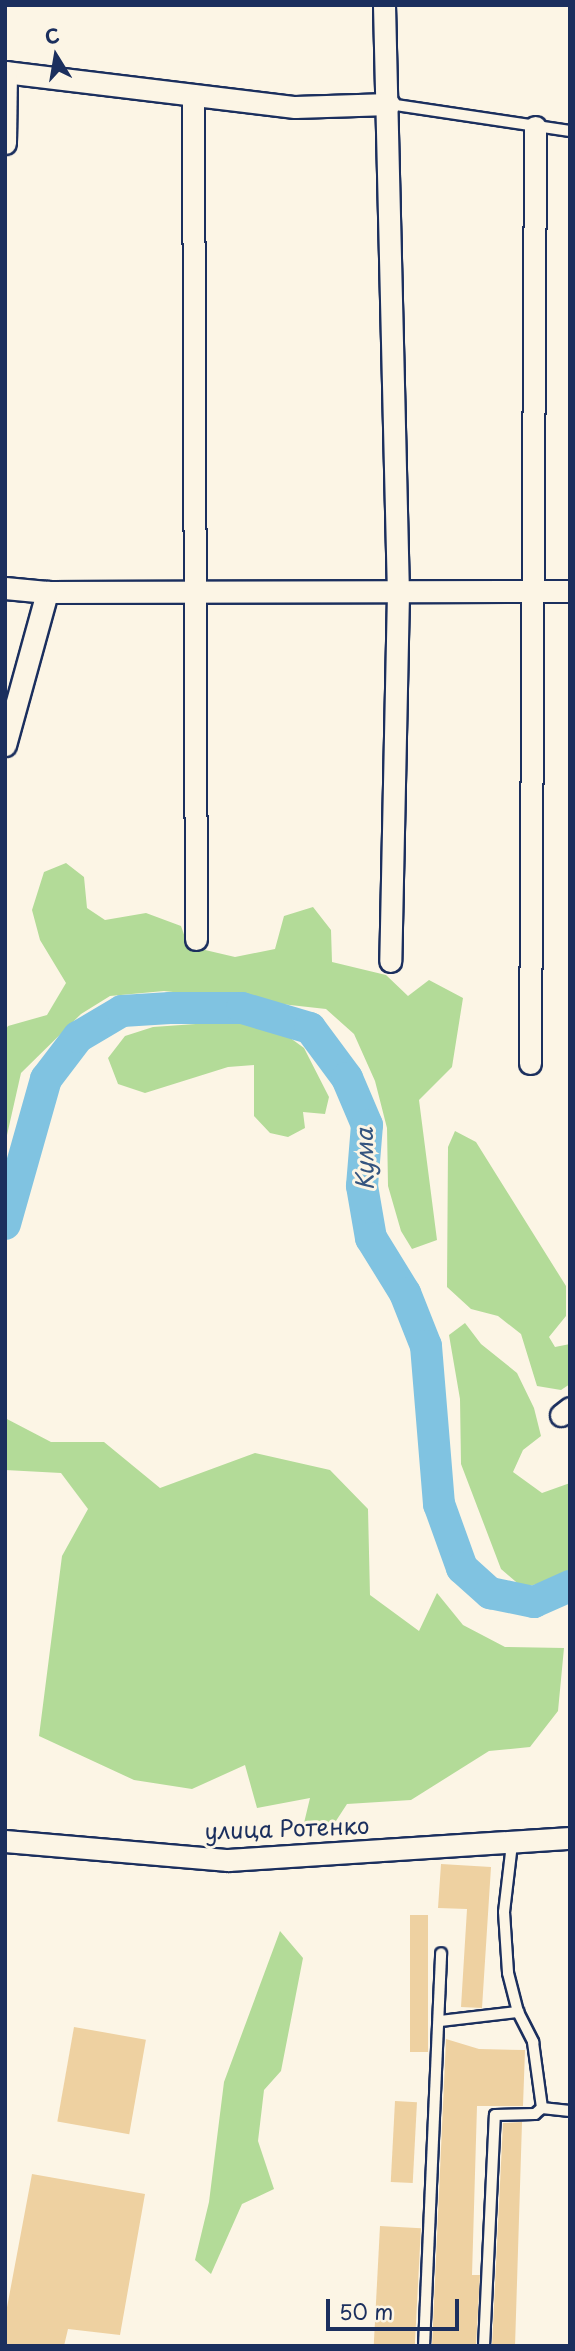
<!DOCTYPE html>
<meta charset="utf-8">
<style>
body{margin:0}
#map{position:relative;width:575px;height:2351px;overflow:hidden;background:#fcf5e5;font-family:"Playpen Sans",sans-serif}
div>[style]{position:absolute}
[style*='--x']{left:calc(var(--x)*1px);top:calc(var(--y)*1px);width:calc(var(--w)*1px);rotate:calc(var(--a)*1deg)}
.green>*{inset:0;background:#b3db98}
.river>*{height:32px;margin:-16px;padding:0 16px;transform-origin:16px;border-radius:16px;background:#80c3e1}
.building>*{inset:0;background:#eed1a1;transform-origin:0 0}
.roads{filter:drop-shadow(2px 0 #1b2f5e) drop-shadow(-2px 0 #1b2f5e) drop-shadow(0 2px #1b2f5e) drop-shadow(0 -2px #1b2f5e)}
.service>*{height:10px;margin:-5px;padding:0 5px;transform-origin:5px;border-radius:5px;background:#fcf5e5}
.minor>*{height:21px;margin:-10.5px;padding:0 10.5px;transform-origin:10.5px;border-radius:10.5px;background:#fcf5e5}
span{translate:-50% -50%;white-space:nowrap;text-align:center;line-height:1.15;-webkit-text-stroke:6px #fcf5e5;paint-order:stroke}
.street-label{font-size:23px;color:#1b2f5e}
.water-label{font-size:24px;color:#34547f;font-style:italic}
.frame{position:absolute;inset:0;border:7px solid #1b2f5e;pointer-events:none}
.north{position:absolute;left:21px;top:21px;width:70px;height:70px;-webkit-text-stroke:5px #fcf5e5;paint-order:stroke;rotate:349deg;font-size:19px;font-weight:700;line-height:28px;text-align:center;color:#1b2f5e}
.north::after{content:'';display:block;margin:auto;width:24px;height:32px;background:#1b2f5e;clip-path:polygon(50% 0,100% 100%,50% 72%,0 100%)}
.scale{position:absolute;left:326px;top:2299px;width:133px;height:32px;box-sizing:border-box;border:4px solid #1b2f5e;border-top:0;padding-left:9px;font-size:21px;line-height:24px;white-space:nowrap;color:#1b2f5e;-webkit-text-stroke:5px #fcf5e5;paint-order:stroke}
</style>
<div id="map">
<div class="green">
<i style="clip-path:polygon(66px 863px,84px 877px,87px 908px,105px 920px,146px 913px,181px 926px,188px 946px,235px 957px,275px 949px,284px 916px,313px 907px,331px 930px,332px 962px,386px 975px,408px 996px,429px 980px,463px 998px,452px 1067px,419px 1100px,437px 1240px,412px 1249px,401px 1231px,388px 1186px,387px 1128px,375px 1081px,354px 1034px,326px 1009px,164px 991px,110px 996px,81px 1014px,21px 1073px,5px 1144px,5px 1031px,8px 1026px,47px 1015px,66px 983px,40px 940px,32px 910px,44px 872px)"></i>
<i style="clip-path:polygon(238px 1021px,278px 1029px,304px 1048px,329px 1097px,325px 1114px,303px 1112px,305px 1128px,288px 1137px,270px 1133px,254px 1116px,254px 1065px,228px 1067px,145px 1093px,118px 1084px,108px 1058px,125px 1036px,153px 1027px)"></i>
<i style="clip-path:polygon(455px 1131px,476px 1142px,566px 1286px,566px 1316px,549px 1337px,555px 1347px,570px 1344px,570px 1384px,561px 1390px,537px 1386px,521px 1334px,498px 1316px,471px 1309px,447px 1287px,448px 1147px)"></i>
<i style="clip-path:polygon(465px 1323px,481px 1344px,517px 1373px,534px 1408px,541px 1436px,523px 1450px,513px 1472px,542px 1493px,570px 1483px,570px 1576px,555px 1581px,522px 1587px,501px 1569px,461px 1464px,460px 1399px,449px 1335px)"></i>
<i style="clip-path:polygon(5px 1418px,51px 1442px,104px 1442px,160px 1488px,255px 1453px,330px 1470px,368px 1509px,370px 1595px,419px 1631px,437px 1593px,463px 1625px,505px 1647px,564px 1648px,558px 1711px,530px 1747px,489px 1751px,411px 1800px,347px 1804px,332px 1827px,304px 1823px,310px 1798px,257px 1808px,245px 1765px,192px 1789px,134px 1780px,39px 1736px,62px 1556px,88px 1509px,61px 1473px,5px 1470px)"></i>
<i style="clip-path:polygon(280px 1931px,303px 1958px,281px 2071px,264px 2090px,258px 2141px,274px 2189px,242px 2204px,211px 2274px,195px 2260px,209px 2202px,224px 2082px)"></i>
</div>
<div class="river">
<i style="--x:5;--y:1224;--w:151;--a:-74.2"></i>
<i style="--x:46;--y:1079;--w:53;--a:-52.7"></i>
<i style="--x:78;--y:1037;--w:51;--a:-30.6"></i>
<i style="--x:122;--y:1011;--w:48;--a:-3.6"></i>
<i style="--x:170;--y:1008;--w:72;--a:0"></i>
<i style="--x:242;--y:1008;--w:71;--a:16.4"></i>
<i style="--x:310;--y:1028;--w:62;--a:53.5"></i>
<i style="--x:347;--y:1078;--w:51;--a:66.9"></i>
<i style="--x:367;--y:1125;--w:61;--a:94.7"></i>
<i style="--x:362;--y:1186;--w:53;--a:80.2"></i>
<i style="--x:371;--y:1238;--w:65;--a:58.3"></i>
<i style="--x:405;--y:1293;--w:57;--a:68.4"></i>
<i style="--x:426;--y:1346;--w:159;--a:85.3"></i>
<i style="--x:439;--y:1504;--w:68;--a:70.2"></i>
<i style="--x:462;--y:1568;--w:38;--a:42"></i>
<i style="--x:490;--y:1593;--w:45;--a:11.6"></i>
<i style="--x:534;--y:1602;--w:39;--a:-24"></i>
</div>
<div class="building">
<i style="clip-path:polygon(441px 1864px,491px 1867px,482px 2008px,461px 2007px,467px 1909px,438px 1908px)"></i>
<i style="left:410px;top:1915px;width:18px;height:137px"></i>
<i style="left:74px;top:2027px;width:73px;height:96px;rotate:10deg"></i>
<i style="clip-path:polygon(446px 2039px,479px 2049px,525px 2050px,523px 2106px,477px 2106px,472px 2275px,480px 2275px,476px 2346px,432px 2346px)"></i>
<i style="left:395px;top:2101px;width:22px;height:81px;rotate:3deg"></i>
<i style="clip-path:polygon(522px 2122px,515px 2346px,492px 2346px,503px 2123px)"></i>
<i style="clip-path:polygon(32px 2174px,145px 2194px,120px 2335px,68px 2329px,64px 2346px,5px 2346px,5px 2318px)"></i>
<i style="left:380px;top:2226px;width:41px;height:120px;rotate:3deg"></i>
</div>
<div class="roads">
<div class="service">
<i style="--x:389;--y:104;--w:183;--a:8.5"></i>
<i style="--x:512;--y:1844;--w:68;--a:96.7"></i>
<i style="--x:504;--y:1912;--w:61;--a:86.2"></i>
<i style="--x:508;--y:1973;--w:40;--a:75.6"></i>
<i style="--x:518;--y:2012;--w:34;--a:63"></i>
<i style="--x:533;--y:2042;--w:67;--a:82.2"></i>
<i style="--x:542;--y:2108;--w:28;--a:6"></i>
<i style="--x:441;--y:2021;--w:78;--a:-6.7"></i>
<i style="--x:424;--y:2346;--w:393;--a:-87.5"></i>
<i style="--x:484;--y:2346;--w:231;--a:-87.3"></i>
<i style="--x:495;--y:2115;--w:40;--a:-1.4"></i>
<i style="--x:535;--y:2114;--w:9;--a:-41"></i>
</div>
<div class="minor">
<i style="--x:384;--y:5;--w:588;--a:88.64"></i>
<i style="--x:398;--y:593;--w:368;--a:91.2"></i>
<i style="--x:5;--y:72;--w:292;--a:6.9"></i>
<i style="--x:295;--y:107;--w:94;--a:-1.8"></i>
<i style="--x:193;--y:95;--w:844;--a:89.8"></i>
<i style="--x:5;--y:143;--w:71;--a:-89.2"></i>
<i style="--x:5;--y:588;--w:42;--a:5.4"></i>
<i style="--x:47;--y:592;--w:523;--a:-0.11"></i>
<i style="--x:5;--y:745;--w:159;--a:-74.6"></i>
<i style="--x:530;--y:1063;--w:936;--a:-89.69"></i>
<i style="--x:561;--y:1415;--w:11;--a:-38"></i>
<i style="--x:5;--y:1841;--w:224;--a:4.9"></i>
<i style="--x:228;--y:1860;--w:343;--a:-3.7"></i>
</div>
</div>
<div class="street-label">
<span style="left:287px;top:1828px;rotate:-2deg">улица Ротенко</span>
</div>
<div class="water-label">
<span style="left:364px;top:1159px;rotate:-91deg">Кума</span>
</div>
<div class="frame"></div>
<div class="north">С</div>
<div class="scale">50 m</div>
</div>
